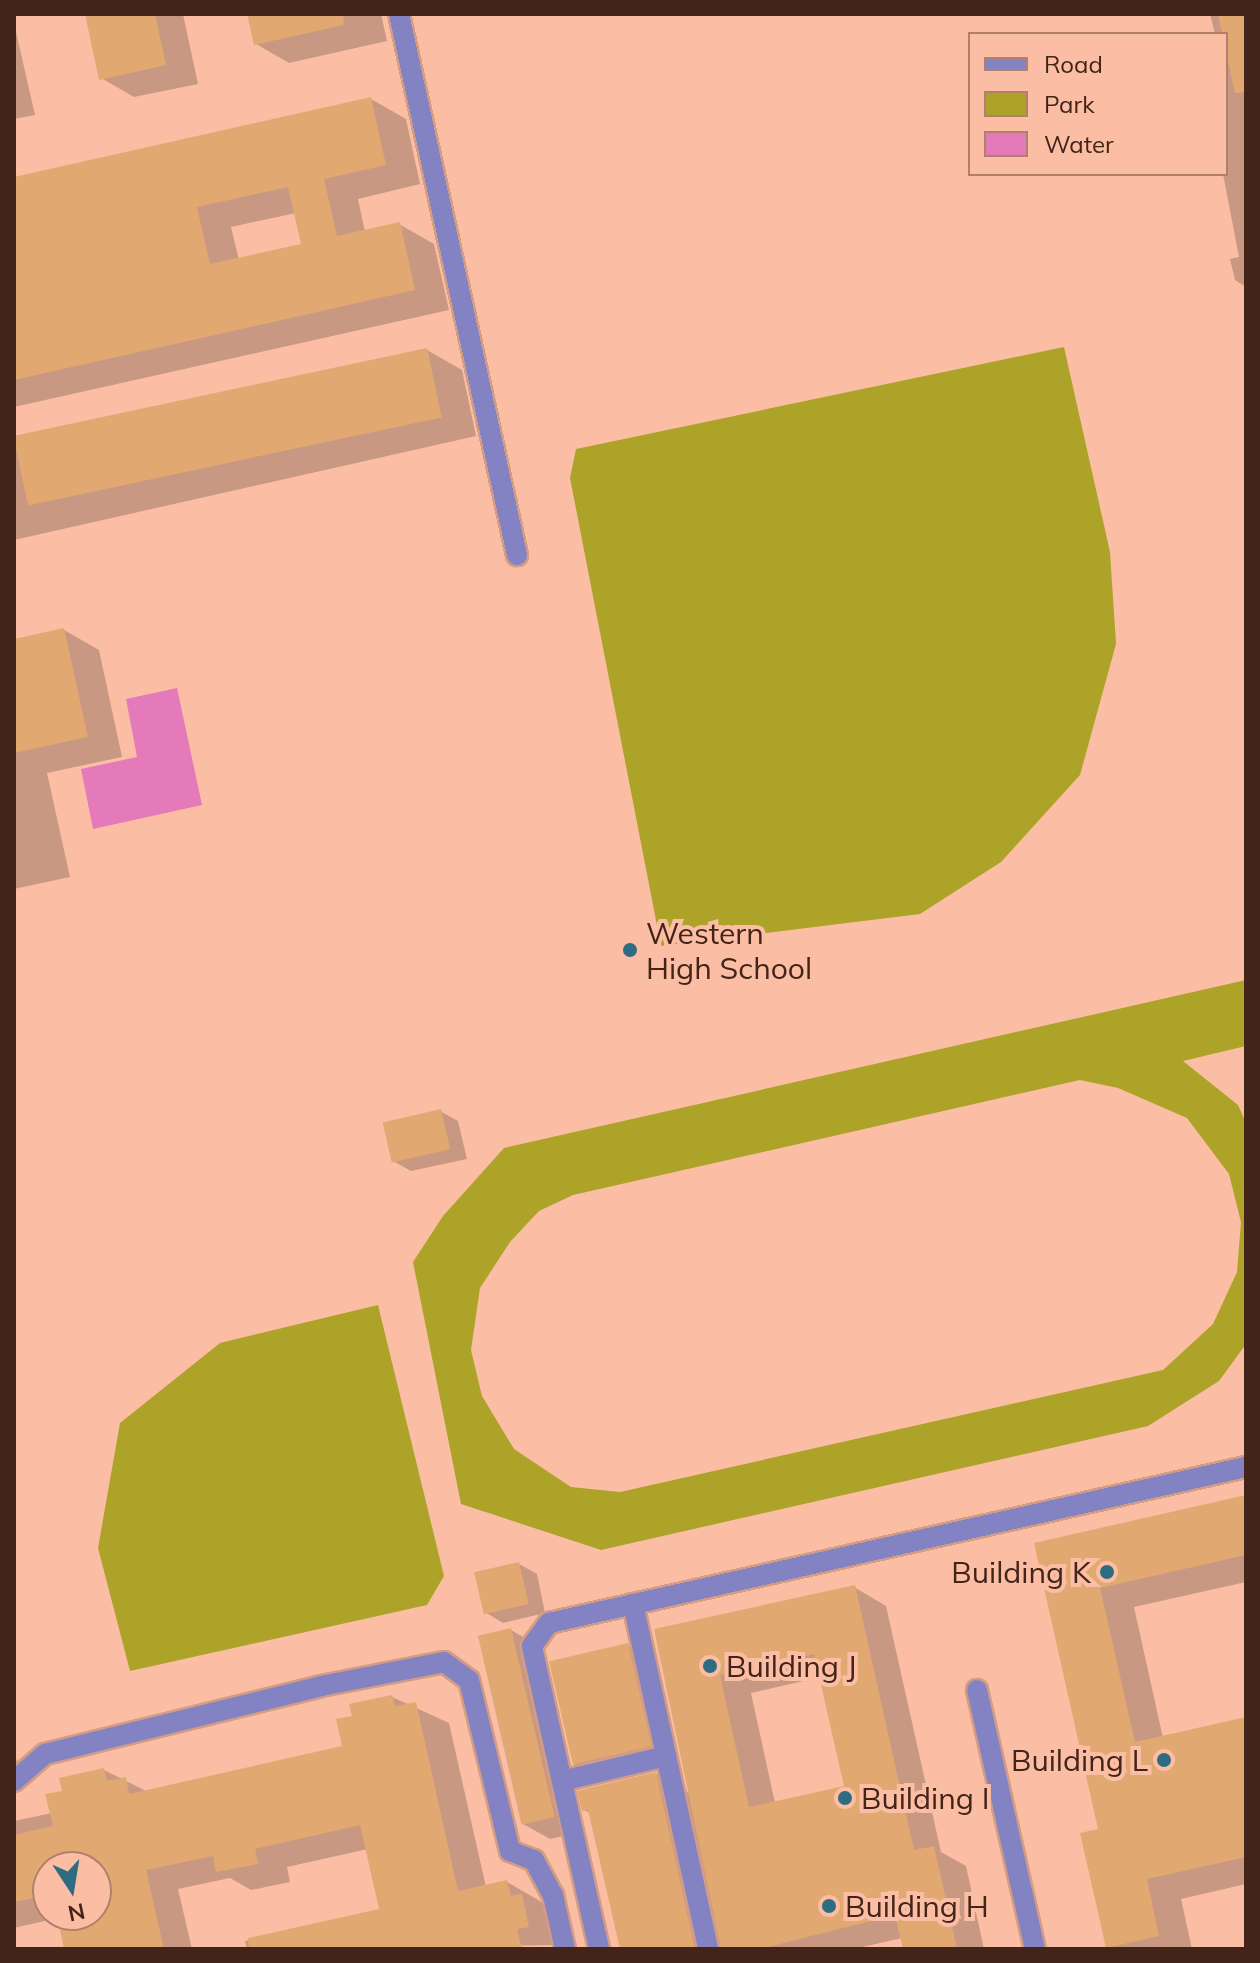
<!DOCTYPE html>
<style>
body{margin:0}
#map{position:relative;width:1260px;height:1963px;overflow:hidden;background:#fbbea4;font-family:Mulish,sans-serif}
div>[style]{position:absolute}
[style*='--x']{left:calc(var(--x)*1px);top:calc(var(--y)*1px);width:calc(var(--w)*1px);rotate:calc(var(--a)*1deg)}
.green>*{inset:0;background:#aea329}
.water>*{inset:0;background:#e57abb}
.shadow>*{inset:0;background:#0003}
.building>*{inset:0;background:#e2a871;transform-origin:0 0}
.roads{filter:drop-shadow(2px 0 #d29c85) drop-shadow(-2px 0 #d29c85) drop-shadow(0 2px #d29c85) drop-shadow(0 -2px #d29c85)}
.minor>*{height:20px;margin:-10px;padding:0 10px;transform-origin:10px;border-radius:10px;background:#8382c2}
.dots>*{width:22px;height:22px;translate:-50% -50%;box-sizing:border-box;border:4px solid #fbbea4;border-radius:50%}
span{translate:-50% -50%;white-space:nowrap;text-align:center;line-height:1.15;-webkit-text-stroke:8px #fbbea4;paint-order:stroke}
.poi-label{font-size:30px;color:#422418}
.left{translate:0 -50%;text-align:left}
.right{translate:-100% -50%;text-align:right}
.frame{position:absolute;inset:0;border:16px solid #422418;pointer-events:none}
.legend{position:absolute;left:968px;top:32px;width:260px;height:144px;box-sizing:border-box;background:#fbbea4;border:2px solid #b1806c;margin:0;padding:10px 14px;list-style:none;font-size:24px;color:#422418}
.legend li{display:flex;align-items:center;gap:16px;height:40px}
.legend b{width:40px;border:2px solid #b1806c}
.north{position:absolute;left:32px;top:1851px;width:80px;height:80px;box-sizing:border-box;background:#fbbea4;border:2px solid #b1806c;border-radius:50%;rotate:168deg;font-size:22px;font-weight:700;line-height:32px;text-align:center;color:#422418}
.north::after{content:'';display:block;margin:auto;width:28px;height:36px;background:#2e6c82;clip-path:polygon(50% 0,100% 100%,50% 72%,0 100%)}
</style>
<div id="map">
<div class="green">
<i style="clip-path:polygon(1064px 347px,1110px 552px,1116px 644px,1080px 775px,1001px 862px,920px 914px,661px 946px,570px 478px,576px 449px)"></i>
<i style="clip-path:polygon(evenodd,1246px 980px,1246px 1046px,1183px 1061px,1238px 1105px,1246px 1123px,1246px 1344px,1219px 1381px,1148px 1426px,601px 1550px,461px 1504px,413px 1262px,443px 1216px,504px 1148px,1246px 980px,1080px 1080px,1118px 1088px,1187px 1118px,1229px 1174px,1241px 1222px,1237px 1272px,1213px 1324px,1163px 1370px,620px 1492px,571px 1487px,514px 1449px,482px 1396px,471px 1350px,480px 1288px,510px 1242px,539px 1211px,573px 1195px,1080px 1080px)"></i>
<i style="clip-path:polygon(378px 1305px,444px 1576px,427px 1605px,130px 1671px,98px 1548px,120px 1423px,220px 1343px)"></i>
</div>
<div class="water">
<i style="clip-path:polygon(177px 688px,202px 805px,93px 829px,81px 769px,137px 757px,126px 699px)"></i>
</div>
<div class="shadow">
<i style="clip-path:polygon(87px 14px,183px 14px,198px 84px,134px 97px,101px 78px)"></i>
<i style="clip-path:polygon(249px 14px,381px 14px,387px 41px,289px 63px,256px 44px)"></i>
<i style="clip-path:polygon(1210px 14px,1246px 14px,1246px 287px,1235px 280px,1230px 259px,1239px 257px,1223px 174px,1226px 34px,1215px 34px)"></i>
<i style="clip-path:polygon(14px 23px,35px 115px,14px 119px)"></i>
<i style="clip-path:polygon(evenodd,371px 99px,406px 119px,420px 184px,358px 199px,365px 232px,399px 224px,434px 244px,449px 310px,14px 407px,14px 179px,371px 99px,296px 213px,303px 246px,239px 260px,231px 227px,296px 213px)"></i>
<i style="clip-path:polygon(427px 350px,462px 370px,476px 436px,14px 540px,14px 443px)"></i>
<i style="clip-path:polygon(64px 630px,99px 650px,122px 757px,47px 773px,70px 877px,14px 889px,14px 641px)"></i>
<i style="clip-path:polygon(440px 1111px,458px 1121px,467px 1159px,411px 1171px,393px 1161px)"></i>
<i style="clip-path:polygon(1246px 1497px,1246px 1582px,1134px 1607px,1163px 1738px,1246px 1719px,1246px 1884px,1181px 1899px,1192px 1949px,1109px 1949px,1083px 1835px,1100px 1831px,1036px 1544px)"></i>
<i style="clip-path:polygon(519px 1564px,537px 1574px,545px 1613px,503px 1623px,485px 1612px)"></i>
<i style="clip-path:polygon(evenodd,854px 1587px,886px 1606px,941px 1852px,966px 1866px,984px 1949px,905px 1949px,902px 1938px,854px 1949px,622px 1949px,592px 1814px,584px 1810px,656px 1774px,691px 1794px,656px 1630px,854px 1587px,821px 1677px,846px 1787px,775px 1803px,751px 1693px,821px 1677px)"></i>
<i style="clip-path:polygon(511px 1630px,537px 1645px,582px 1832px,550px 1839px,523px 1824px)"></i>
<i style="clip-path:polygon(628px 1646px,655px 1661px,676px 1761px,600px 1779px,573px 1764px)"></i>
<i style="clip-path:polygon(evenodd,392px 1697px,449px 1723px,486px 1887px,507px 1882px,540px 1901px,555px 1915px,561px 1945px,247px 1949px,245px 1941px,381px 1910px,368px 1849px,287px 1867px,290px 1882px,251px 1890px,230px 1878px,178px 1889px,192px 1949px,82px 1949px,62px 1917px,14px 1928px,14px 1821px,52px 1813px,64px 1792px,104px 1770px,148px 1792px,345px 1747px,354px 1717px,392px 1697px,48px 1867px,96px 1867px,96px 1915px,48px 1915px,48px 1867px)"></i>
<i style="clip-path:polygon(14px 1753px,25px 1783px,14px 1786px)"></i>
</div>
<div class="building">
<i style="clip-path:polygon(85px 14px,155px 14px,166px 65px,99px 80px)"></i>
<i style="clip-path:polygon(247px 14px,343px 14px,344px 25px,254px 45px)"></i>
<i style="clip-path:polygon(1218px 14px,1246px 14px,1246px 92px,1235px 93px)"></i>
<i style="clip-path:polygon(evenodd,371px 97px,386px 165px,324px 179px,337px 236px,400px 222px,415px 290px,14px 380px,14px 177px,371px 97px,288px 187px,301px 244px,210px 264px,197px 207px,288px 187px)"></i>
<i style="left:427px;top:348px;width:71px;height:423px;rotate:78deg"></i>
<i style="clip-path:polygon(64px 628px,88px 737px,14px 753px,14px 639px)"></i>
<i style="left:441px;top:1109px;width:41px;height:60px;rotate:77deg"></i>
<i style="clip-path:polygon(1246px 1495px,1246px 1555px,1100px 1588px,1135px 1742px,1246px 1717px,1246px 1857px,1147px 1879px,1159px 1936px,1106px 1948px,1080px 1833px,1098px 1829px,1034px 1543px)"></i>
<i style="left:519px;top:1562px;width:43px;height:46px;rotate:77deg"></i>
<i style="clip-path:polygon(evenodd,855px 1585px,914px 1850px,934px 1846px,957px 1949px,903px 1949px,895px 1915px,760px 1949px,721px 1949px,654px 1629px,855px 1585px,814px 1654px,844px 1786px,749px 1807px,720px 1675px,814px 1654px)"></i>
<i style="left:511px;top:1628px;width:194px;height:34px;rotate:77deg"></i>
<i style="left:628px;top:1643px;width:106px;height:81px;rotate:77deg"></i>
<i style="clip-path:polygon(392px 1695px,395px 1706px,416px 1702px,458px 1891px,507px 1880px,511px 1896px,522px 1894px,529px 1927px,517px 1929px,522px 1949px,249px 1949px,248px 1938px,379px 1909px,360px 1825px,255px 1849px,258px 1864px,216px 1872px,213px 1856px,146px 1870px,164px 1949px,64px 1949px,57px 1915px,96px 1915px,96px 1867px,48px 1867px,48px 1895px,14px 1902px,14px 1835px,53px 1826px,45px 1794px,62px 1791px,59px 1778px,104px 1768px,107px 1781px,126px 1777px,129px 1794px,342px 1746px,336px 1719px,352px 1716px,349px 1704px)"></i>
<i style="clip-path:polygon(656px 1772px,695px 1949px,620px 1949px,588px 1810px,582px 1811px,577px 1791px)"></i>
</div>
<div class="roads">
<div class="minor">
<i style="--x:399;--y:14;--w:554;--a:77.7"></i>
<i style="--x:633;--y:1604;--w:353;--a:77.7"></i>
<i style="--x:977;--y:1690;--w:265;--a:77.4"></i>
<i style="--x:14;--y:1781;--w:41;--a:-41.1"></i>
<i style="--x:45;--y:1754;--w:284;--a:-13.8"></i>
<i style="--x:321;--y:1686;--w:125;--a:-11"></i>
<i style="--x:444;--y:1662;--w:31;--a:36"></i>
<i style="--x:469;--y:1680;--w:176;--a:76.5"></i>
<i style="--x:510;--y:1851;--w:26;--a:21"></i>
<i style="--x:534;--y:1860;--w:40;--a:62"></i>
<i style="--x:553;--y:1895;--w:55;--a:77.5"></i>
<i style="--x:562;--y:1781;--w:107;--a:-13.5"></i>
<i style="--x:599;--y:1949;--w:310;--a:-102.5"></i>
<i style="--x:532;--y:1646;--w:29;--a:-54"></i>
<i style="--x:549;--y:1623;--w:714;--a:-12.62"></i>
</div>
</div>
<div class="dots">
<i style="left:630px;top:950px;background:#2e6c82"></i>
<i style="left:1107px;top:1572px;background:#2e6c82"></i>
<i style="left:710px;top:1666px;background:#2e6c82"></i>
<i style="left:1164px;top:1760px;background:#2e6c82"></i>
<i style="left:845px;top:1798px;background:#2e6c82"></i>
<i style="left:829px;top:1906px;background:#2e6c82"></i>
</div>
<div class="poi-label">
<span class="left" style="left:646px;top:950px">Western<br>High School</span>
<span class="right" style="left:1091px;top:1572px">Building K</span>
<span class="left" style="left:726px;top:1666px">Building J</span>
<span class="right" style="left:1148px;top:1760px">Building L</span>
<span class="left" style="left:861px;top:1798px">Building I</span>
<span class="left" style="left:845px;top:1906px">Building H</span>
</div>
<div class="frame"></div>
<ul class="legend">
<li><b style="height:10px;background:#8382c2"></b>Road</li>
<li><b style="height:22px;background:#aea329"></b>Park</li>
<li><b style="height:22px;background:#e57abb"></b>Water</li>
</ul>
<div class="north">N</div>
</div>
